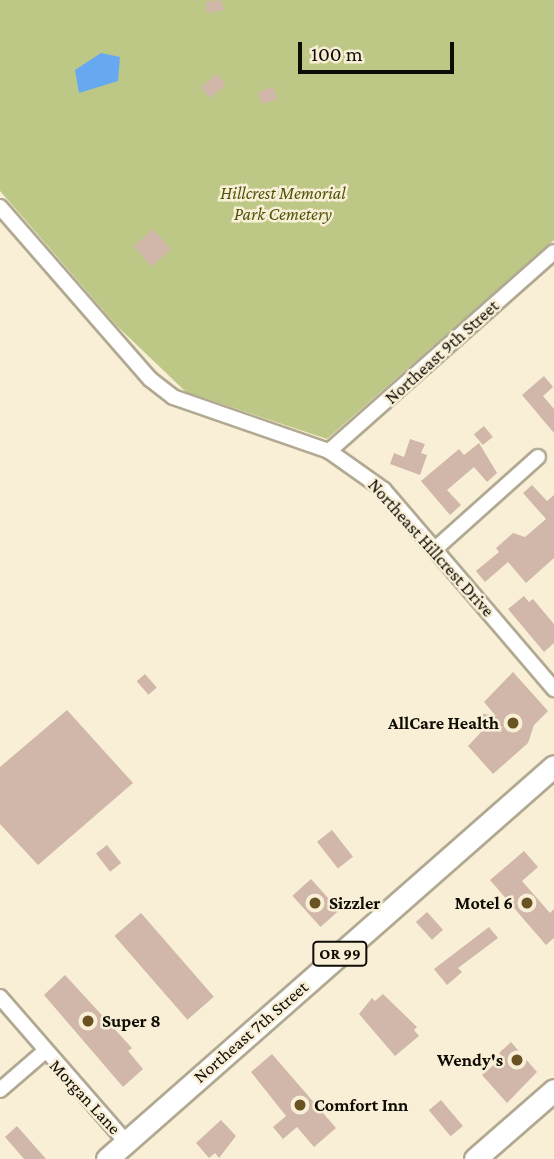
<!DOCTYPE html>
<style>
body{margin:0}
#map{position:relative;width:554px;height:1159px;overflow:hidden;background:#f8efd6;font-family:"Crimson Pro",serif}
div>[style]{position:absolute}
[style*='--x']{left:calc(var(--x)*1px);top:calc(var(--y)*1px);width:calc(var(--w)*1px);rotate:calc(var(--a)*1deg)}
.green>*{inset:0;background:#bdc786}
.water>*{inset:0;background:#66a9f1}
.building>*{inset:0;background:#d0b7a9;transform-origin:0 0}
.roads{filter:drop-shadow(2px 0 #b2a992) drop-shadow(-2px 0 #b2a992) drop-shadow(0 2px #b2a992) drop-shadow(0 -2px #b2a992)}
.minor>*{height:14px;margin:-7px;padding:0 7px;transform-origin:7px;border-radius:7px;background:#fff}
.highway>*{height:21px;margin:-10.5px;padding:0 10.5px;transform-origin:10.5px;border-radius:10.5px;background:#fff}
.dots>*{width:19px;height:19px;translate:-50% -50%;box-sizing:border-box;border:4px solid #f8efd6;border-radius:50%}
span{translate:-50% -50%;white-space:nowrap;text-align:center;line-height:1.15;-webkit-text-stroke:5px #f8efd6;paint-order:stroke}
.shield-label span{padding:2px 5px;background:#f8efd6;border:2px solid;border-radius:5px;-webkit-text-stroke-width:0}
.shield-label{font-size:16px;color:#0f0c05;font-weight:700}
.park-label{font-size:18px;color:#4e5508;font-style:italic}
.street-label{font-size:18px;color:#0f0c05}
.poi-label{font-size:18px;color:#0f0c05;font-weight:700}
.right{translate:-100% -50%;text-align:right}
.left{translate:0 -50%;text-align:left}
.scale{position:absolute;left:298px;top:42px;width:156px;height:32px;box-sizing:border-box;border:4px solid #0f0c05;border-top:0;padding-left:9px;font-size:21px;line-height:24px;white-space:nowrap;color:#0f0c05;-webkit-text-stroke:5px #f8efd6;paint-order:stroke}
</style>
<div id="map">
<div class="green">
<i style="clip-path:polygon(0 0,554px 0,554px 240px,327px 439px,186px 392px,117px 326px,0 191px)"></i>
</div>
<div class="water">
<i style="clip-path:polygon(101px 53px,120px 57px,118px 81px,79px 93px,75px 70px)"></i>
</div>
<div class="building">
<i style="clip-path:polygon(221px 0,224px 10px,207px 13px,205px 2px)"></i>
<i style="left:217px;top:74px;width:14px;height:21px;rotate:51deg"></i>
<i style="left:273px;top:87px;width:13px;height:16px;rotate:72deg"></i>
<i style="left:153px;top:229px;width:27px;height:26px;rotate:48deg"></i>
<i style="clip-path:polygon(544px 376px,553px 387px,543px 396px,554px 409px,554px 433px,522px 395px)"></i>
<i style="left:484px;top:426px;width:14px;height:13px;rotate:51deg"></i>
<i style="clip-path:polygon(410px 439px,425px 444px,421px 453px,427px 455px,420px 475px,390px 464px,394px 453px,404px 457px)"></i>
<i style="clip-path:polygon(479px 443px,497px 473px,487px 482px,474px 467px,447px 490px,461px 505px,450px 515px,421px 481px,459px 449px,464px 455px)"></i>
<i style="clip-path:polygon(532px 485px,547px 501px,554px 495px,554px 558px,526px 583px,508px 562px,485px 582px,476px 571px,499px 552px,496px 548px,513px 533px,525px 537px,546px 519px,523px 493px)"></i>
<i style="clip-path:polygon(524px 596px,529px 602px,533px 599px,554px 624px,554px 643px,544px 652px,508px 609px)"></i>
<i style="clip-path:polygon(513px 672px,548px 711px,534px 725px,528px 743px,493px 774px,468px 746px,483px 730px,483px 714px,495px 715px,484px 702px)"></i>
<i style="left:145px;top:674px;width:18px;height:11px;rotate:49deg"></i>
<i style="clip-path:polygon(67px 710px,133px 783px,38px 865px,0 824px,0 767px)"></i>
<i style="left:332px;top:830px;width:34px;height:19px;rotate:52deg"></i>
<i style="left:107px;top:845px;width:23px;height:14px;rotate:52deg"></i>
<i style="clip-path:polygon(524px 851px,538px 867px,522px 881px,550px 913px,554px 909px,554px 938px,546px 945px,490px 880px)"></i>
<i style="left:311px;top:879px;width:42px;height:25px;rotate:48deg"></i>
<i style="left:427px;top:912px;width:24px;height:15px;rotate:48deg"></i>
<i style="left:141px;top:913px;width:111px;height:35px;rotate:49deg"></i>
<i style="clip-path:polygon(489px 927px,498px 938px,458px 968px,462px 972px,447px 985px,434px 969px)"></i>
<i style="clip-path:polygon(65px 975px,132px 1048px,128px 1051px,143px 1069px,123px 1087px,44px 995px)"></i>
<i style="clip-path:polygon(383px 994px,417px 1027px,414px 1030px,419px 1036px,395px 1056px,359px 1014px,372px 998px,375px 1001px)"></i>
<i style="clip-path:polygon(511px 1042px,537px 1072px,507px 1103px,482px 1075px,503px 1057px,499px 1053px)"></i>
<i style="clip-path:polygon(272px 1054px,336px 1128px,314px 1147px,297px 1127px,283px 1139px,273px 1127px,286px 1116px,251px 1072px)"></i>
<i style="left:441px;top:1100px;width:34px;height:16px;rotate:50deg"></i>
<i style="clip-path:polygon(221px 1120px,236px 1136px,219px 1158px,215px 1153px,209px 1158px,196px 1143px)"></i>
<i style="clip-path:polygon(17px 1126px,46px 1159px,24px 1159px,5px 1137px)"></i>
</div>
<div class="roads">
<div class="minor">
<i style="--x:0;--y:207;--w:228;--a:48.9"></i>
<i style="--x:150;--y:379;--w:29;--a:38"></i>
<i style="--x:173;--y:397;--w:165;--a:19.1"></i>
<i style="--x:329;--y:451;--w:67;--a:35.3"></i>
<i style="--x:384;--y:490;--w:262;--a:49.5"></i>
<i style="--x:329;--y:451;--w:300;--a:-41.5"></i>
<i style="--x:435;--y:549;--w:138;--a:-41.8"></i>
<i style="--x:0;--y:997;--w:192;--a:49"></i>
<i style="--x:0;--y:1090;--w:58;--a:-40.8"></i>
</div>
<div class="highway">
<i style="--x:107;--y:1159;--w:595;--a:-41.32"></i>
<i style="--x:475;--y:1159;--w:105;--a:-41.1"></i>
</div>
</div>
<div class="dots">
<i style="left:513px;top:723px;background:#695323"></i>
<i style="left:315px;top:903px;background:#695323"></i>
<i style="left:527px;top:903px;background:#695323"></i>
<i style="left:88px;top:1021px;background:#695323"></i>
<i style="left:517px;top:1060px;background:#695323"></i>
<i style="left:300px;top:1105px;background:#695323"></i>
</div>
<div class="shield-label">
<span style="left:340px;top:954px">OR 99</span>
</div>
<div class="park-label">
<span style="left:283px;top:204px">Hillcrest Memorial<br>Park Cemetery</span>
</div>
<div class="street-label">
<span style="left:442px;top:352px;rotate:-42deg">Northeast 9th Street</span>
<span style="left:431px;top:548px;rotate:48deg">Northeast Hillcrest Drive</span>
<span style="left:251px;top:1032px;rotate:-41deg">Northeast 7th Street</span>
<span style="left:85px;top:1097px;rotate:47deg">Morgan Lane</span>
</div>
<div class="poi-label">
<span class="right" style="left:499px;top:723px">AllCare Health</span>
<span class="left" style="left:329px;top:903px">Sizzler</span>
<span class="right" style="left:513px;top:903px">Motel 6</span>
<span class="left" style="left:102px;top:1021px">Super 8</span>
<span class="right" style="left:503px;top:1060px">Wendy's</span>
<span class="left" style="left:314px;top:1105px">Comfort Inn</span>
</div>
<div class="scale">100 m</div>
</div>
